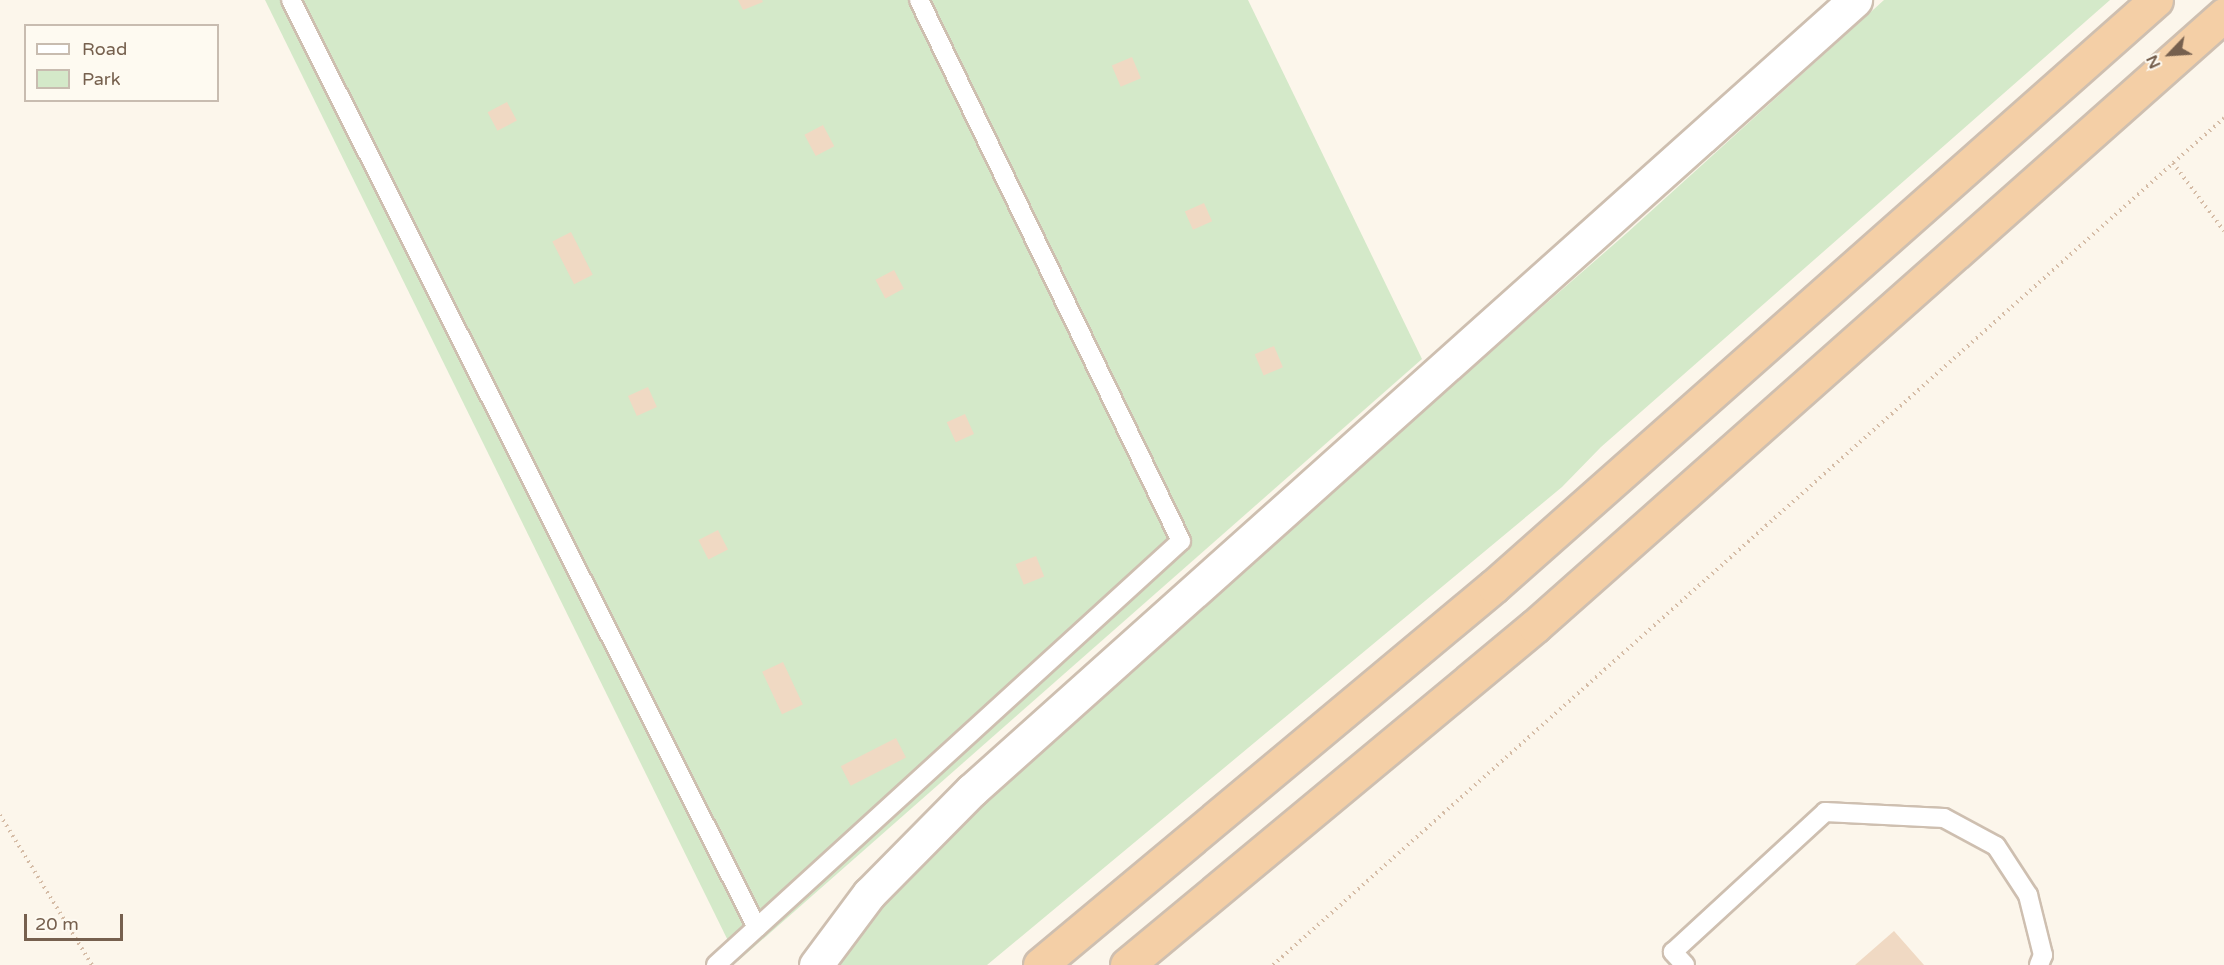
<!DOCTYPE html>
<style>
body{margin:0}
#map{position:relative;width:2224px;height:965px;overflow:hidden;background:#fcf6eb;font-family:"Varela Round",sans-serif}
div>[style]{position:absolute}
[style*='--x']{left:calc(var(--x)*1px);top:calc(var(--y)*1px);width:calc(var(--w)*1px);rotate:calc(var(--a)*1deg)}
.green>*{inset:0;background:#d4e9c9}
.building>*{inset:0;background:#f0d9c3;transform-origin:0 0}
.path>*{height:4px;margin-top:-2px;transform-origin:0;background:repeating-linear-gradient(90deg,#d5bca6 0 1.5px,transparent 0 6px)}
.roads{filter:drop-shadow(2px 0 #cebfb0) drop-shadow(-2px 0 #cebfb0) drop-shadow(0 2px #cebfb0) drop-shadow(0 -2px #cebfb0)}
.service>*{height:18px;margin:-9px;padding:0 9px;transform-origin:9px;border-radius:9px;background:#fff}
.minor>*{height:33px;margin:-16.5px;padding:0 16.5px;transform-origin:16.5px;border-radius:16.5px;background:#fff}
.trunk>*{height:33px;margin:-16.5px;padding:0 16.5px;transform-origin:16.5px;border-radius:16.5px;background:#f4cfa6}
span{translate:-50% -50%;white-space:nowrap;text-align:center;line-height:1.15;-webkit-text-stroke:4.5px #fefaf1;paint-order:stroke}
.legend{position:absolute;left:24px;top:24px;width:195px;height:78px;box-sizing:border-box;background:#fefaf1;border:2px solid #c8bcb0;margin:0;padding:8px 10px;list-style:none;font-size:18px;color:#76604e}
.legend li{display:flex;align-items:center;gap:12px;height:30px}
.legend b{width:30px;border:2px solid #c8bcb0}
.north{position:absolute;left:2140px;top:24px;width:60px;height:60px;-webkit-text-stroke:4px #fefaf1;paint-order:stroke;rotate:245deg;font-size:16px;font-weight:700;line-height:24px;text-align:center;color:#76604e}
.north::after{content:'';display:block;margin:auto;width:21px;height:27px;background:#76604e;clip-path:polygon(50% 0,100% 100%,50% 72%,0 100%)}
.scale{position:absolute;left:24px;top:914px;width:99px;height:27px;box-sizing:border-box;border:3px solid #76604e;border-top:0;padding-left:8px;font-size:18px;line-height:21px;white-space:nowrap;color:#76604e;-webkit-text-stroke:4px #fefaf1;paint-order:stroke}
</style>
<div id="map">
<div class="green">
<i style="clip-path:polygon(265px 0,1248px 0,1422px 359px,738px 961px)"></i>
<i style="clip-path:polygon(1884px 0,2110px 0,1601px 447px,1562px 487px,987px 965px,832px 965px,924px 857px,1074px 715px,1628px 232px)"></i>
</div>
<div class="building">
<i style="clip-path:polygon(738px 0,762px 0,763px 2px,743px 10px)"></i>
<i style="left:1132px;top:57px;width:23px;height:22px;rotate:67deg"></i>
<i style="left:507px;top:102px;width:21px;height:22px;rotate:62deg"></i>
<i style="left:823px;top:125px;width:24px;height:21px;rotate:62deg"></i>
<i style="left:1204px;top:203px;width:20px;height:21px;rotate:66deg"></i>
<i style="left:571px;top:232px;width:48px;height:21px;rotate:63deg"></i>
<i style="left:894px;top:270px;width:21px;height:21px;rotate:62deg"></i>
<i style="left:1274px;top:346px;width:23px;height:21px;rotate:67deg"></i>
<i style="left:648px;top:387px;width:22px;height:22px;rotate:66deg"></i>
<i style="left:965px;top:414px;width:22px;height:20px;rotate:66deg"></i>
<i style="left:718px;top:530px;width:22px;height:22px;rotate:63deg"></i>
<i style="left:1036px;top:556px;width:22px;height:22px;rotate:68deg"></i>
<i style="left:783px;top:662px;width:47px;height:23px;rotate:65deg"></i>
<i style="left:896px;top:738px;width:22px;height:62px;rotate:63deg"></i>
<i style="clip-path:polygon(1894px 931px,1924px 965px,1855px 965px)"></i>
</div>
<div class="path">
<i style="--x:2224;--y:118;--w:68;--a:138.6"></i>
<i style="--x:2173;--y:163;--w:85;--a:53.1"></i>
<i style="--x:0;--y:815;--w:176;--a:58.5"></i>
<i style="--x:1273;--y:965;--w:1205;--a:-41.7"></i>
</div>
<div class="roads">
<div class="service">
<i style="--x:291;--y:0;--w:1038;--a:63.34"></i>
<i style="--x:716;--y:965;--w:629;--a:-42.36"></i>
<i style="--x:1181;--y:541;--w:601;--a:-115.84"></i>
<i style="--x:1685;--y:965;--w:18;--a:-133"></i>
<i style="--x:1673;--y:952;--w:207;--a:-42.6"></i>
<i style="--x:1825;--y:812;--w:119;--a:2.9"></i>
<i style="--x:1944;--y:818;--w:59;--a:28.3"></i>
<i style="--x:1996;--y:846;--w:59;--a:56.9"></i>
<i style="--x:2028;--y:895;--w:62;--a:76"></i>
<i style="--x:2043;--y:955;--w:11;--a:112"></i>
</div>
<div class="minor">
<i style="--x:816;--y:965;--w:89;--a:-53.3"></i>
<i style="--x:869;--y:894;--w:146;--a:-45.3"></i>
<i style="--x:972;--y:790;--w:1185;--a:-41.82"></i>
</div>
<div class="trunk">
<i style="--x:1040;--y:965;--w:591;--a:-39.86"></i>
<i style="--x:1494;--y:586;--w:884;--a:-41.52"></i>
<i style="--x:1127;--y:965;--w:530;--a:-39.72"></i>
<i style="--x:1535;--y:626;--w:921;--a:-41.57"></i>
</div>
</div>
<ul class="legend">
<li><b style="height:8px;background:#fff"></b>Road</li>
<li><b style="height:16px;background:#d4e9c9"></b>Park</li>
</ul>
<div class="north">N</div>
<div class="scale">20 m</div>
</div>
